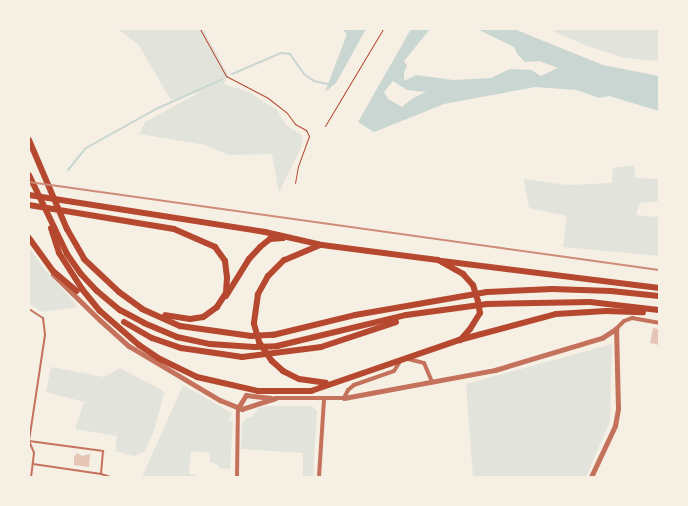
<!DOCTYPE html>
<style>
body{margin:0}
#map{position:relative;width:688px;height:506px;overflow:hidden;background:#f6efe4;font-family:"DM Sans",sans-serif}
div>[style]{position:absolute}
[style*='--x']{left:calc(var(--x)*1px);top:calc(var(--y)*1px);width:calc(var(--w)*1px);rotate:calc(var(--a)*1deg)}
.green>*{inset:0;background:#e2e4dc}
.water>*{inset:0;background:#c9d6d2}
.stream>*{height:2px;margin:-1px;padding:0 1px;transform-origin:1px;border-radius:1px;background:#c9d6d2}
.building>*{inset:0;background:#e6c5b7}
.path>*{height:1px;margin:-0.5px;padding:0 0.5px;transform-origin:0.5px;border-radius:0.5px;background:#b5482f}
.service>*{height:2px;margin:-1px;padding:0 1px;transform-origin:1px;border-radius:1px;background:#c5725c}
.minor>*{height:4px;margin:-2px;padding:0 2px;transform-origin:2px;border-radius:2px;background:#c5725c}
.tertiary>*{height:4.5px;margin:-2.25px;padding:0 2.25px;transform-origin:2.25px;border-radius:2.25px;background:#c5725c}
.trunk>*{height:6px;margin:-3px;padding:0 3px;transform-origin:3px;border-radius:3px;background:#b5482f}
.rail>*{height:2px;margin:-1px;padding:0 1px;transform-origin:1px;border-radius:1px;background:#cf8b77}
span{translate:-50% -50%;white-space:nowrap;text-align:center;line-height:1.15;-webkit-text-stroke:4px #f6efe4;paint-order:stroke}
.frame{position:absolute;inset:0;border:30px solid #f6efe4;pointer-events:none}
</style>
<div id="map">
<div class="green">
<i style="clip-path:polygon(118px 29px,203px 29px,228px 74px,224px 84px,249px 92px,277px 110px,286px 125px,303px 136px,301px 148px,279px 193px,272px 154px,228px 155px,206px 145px,139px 134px,145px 122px,202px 91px,171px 100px,138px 44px)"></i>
<i style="clip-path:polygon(549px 29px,659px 29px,659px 61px,625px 58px,587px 46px)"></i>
<i style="clip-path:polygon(634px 165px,635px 178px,659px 179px,659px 201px,640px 203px,636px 215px,659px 217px,659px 256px,563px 247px,567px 216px,529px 208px,524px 179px,567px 185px,612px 183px,613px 168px)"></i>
<i style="clip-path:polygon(29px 247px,42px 266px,78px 307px,42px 312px,29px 304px)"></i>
<i style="clip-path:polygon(612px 344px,610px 421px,586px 477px,473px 477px,466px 384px)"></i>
<i style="clip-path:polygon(51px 367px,104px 377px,120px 368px,160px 389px,164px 393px,161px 405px,153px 434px,144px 452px,134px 456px,115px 451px,117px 436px,75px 429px,84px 402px,46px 392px)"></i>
<i style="clip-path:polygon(183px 385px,232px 413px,229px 420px,233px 422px,230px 469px,220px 468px,216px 464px,210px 462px,210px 453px,191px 451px,189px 474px,196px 475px,196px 477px,142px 477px)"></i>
<i style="clip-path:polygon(268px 406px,312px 406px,317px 411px,313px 477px,303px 477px,303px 453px,241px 449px,242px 423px,246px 418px,252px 417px,258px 408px)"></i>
</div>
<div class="water">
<i style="clip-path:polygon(342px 29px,366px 29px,336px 83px,325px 92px,347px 34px)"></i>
<i style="clip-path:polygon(evenodd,411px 29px,430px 29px,404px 61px,407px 66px,404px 72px,404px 81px,416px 75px,453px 80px,491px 78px,510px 69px,531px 70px,541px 76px,558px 68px,539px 61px,525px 62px,518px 55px,514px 47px,477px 29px,514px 29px,603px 65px,659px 76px,659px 111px,609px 96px,599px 98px,577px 90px,535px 87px,444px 104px,374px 132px,358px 122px,411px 29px,393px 81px,407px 90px,426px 92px,413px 98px,402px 107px,388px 99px,384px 92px,393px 81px)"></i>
</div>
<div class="stream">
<i style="--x:232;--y:74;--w:53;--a:-23.2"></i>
<i style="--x:281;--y:53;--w:9;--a:6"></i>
<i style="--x:290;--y:54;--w:24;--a:55"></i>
<i style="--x:304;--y:74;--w:12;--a:35"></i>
<i style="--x:314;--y:81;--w:14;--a:12"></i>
<i style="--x:68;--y:170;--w:28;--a:-51"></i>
<i style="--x:86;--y:148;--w:82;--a:-29.1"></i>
<i style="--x:158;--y:108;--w:71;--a:-24"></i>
</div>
<div class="building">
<i style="clip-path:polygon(653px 328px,659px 329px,659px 345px,650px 343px)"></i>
<i style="clip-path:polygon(77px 453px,82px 456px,90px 454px,89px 467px,74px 465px,74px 457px)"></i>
</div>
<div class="path">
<i style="--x:200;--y:29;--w:54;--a:61"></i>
<i style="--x:226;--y:76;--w:47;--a:27.6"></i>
<i style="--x:268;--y:98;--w:24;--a:38"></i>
<i style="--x:287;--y:113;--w:14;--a:54"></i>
<i style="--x:295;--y:124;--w:13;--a:29"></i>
<i style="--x:306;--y:130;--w:7;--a:63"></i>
<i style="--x:309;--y:136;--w:32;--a:110"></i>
<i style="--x:298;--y:166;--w:17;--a:100"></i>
<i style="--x:325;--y:126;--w:113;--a:-59.1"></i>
</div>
<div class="service">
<i style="--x:29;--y:309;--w:17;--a:33"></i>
<i style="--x:43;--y:318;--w:17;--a:83"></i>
<i style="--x:45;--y:335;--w:107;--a:98.6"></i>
<i style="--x:29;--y:441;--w:13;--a:67"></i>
<i style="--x:34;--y:453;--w:24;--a:97"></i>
<i style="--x:29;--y:441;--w:75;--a:7.7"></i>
<i style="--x:103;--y:451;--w:23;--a:95"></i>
<i style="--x:33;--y:464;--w:69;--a:8.4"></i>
<i style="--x:101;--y:474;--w:10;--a:17"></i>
</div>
<div class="minor">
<i style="--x:616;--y:329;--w:11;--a:-45"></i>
<i style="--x:624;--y:321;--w:9;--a:-21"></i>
<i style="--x:632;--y:318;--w:27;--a:10"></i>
<i style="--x:408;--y:359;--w:16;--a:14"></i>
<i style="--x:424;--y:363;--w:21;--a:67"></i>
<i style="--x:344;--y:398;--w:9;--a:-63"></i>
<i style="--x:348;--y:390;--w:8;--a:-40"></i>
<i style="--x:354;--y:385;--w:42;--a:-19.3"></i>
<i style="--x:394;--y:371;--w:13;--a:-58"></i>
<i style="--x:237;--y:477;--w:69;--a:-89.2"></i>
<i style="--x:319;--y:477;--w:78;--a:-86.3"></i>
</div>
<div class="tertiary">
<i style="--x:53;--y:274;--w:66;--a:44.4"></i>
<i style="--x:100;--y:320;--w:39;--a:42"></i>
<i style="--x:129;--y:346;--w:106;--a:30.7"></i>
<i style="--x:220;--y:400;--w:24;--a:22"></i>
<i style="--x:242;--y:409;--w:35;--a:-18"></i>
<i style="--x:275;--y:398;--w:69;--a:0"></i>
<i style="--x:344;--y:398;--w:154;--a:-10.5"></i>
<i style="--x:495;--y:370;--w:112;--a:-16.7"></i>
<i style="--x:602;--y:338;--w:17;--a:-33"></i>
<i style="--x:238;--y:408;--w:15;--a:-58"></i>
<i style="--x:246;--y:395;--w:25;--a:7"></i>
<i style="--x:591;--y:477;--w:56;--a:-64.8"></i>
<i style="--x:615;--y:426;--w:17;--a:-80"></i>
<i style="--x:618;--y:409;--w:80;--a:-91.4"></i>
</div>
<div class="trunk">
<i style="--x:29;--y:140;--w:97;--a:66.9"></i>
<i style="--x:67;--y:229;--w:34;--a:60"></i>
<i style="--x:84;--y:259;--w:48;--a:43.3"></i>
<i style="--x:119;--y:292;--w:29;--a:36"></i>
<i style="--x:142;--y:309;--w:42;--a:24.1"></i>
<i style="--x:180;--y:326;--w:72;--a:8"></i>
<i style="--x:251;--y:336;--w:22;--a:-3"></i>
<i style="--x:273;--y:335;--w:84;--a:-13.7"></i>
<i style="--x:355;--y:315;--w:134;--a:-9.9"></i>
<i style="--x:487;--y:292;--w:65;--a:-2.6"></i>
<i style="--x:552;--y:289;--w:59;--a:1.9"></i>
<i style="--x:611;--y:291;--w:48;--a:5.9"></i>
<i style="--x:29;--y:175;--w:88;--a:64.3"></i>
<i style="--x:67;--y:254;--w:24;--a:55"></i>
<i style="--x:81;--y:274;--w:23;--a:47"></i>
<i style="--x:97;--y:291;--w:30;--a:40"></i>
<i style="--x:120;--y:310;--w:27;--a:28"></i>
<i style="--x:144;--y:323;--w:36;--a:23"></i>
<i style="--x:177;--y:337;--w:34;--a:12"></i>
<i style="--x:210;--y:344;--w:44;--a:3.9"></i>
<i style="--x:254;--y:347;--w:23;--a:-2"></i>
<i style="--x:277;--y:346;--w:133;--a:-13.5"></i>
<i style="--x:406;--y:315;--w:82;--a:-7.7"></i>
<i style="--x:487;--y:304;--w:103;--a:-1.1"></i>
<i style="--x:590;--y:302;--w:69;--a:6.6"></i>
<i style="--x:29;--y:195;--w:239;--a:8.9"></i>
<i style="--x:265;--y:232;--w:58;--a:12.8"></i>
<i style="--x:322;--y:245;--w:117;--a:7.4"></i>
<i style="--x:438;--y:260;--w:29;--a:29"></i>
<i style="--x:463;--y:274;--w:15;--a:48"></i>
<i style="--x:473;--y:285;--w:17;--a:73"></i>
<i style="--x:478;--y:301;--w:12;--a:81"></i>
<i style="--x:480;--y:313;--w:19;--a:122"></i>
<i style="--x:470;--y:329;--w:15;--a:132"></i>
<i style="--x:29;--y:205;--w:147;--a:9.4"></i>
<i style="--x:174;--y:229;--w:45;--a:23.7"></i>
<i style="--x:215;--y:247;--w:17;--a:54"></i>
<i style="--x:225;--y:261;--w:17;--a:83"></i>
<i style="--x:227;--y:278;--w:15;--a:94"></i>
<i style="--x:226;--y:293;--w:17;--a:123"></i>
<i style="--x:217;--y:307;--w:17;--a:144"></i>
<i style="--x:203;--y:317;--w:13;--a:171"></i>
<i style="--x:190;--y:319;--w:25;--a:-171"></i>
<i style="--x:51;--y:228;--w:26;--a:72"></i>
<i style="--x:59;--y:253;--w:43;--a:57.4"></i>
<i style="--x:82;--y:289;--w:28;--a:51"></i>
<i style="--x:100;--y:311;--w:52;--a:41.1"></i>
<i style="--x:139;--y:345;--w:25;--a:34"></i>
<i style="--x:160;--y:359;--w:41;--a:25.9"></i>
<i style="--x:197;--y:377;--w:63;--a:12.9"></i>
<i style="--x:258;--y:391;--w:53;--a:0"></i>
<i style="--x:311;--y:391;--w:157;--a:-19"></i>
<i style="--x:459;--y:340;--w:100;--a:-15"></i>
<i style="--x:556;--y:314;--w:50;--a:-3.4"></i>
<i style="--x:606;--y:311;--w:37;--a:2"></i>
<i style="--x:29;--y:238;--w:41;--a:54"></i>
<i style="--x:53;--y:271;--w:31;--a:40"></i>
<i style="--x:320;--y:245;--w:39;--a:157"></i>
<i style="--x:284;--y:260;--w:23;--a:135"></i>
<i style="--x:268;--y:276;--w:21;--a:119"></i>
<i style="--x:258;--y:294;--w:30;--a:98"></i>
<i style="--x:254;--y:324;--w:19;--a:74"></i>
<i style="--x:259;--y:342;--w:23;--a:56"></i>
<i style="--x:272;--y:361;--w:15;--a:42"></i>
<i style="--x:283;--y:371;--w:18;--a:27"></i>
<i style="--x:299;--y:379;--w:27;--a:8"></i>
<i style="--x:442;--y:261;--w:219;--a:7.1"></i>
<i style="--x:226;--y:296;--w:44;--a:-58.1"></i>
<i style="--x:249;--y:259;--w:16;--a:-47"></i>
<i style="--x:260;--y:247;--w:13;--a:-39"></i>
<i style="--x:270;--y:239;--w:13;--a:-4"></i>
<i style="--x:124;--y:322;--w:32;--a:30"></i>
<i style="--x:152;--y:338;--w:31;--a:19"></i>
<i style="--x:181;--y:348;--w:62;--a:8.4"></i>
<i style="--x:242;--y:357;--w:80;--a:-7.2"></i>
<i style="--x:321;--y:347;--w:79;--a:-18.4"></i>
</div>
<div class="rail">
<i style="--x:29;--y:182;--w:636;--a:7.95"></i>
</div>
<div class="frame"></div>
</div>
